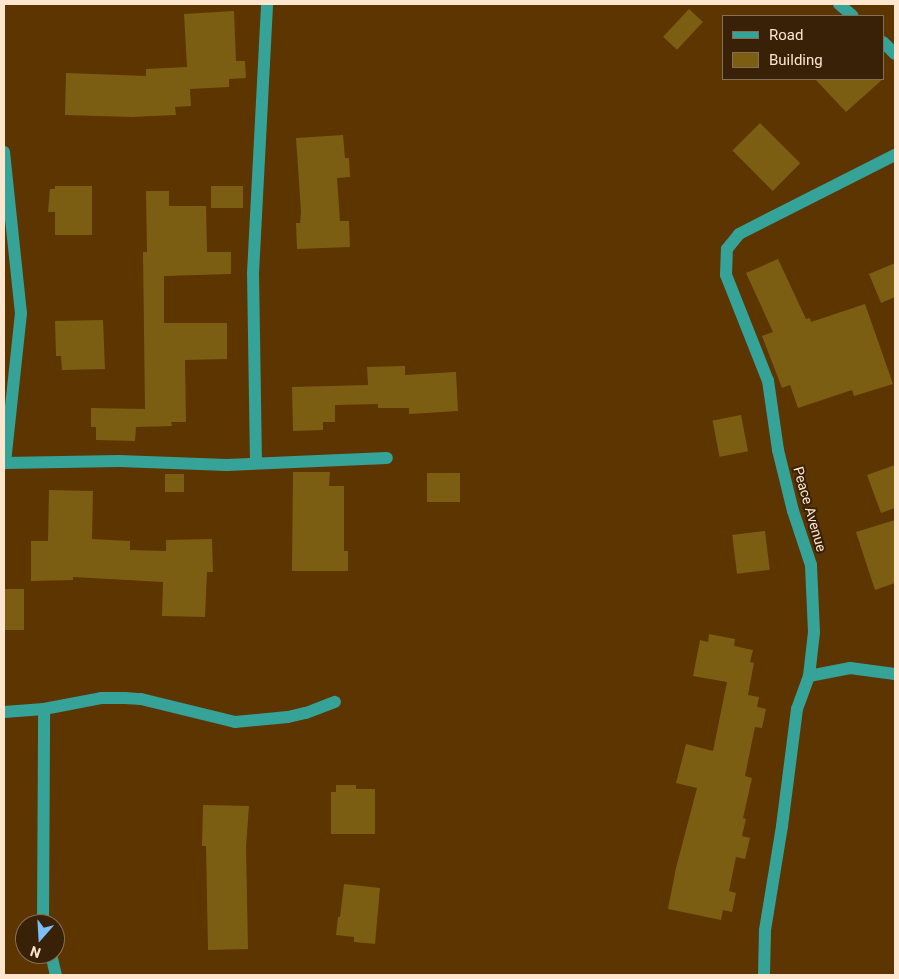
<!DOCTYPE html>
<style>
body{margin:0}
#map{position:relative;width:899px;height:979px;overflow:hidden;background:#5d3500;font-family:Roboto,sans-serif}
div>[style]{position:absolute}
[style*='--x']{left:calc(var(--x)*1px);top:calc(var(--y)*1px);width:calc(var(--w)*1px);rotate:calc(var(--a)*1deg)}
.building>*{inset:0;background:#7c5e12;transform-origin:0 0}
.minor>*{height:12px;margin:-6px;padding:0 6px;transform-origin:6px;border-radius:6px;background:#35a397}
span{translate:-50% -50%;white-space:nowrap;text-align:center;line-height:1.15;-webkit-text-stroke:4px #382107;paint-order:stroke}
.street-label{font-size:14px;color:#fee5ce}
.frame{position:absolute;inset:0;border:5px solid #fee5ce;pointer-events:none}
.legend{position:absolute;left:722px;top:15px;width:162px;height:65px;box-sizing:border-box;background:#382107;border:1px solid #876f57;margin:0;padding:6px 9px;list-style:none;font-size:15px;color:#fee5ce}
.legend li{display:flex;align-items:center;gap:10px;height:25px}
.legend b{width:25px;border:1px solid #876f57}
.north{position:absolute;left:15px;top:914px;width:50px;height:50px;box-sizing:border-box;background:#382107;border:1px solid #876f57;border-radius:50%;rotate:199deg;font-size:14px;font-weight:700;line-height:20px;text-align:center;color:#fee5ce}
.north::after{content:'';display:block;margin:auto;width:18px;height:22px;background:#7abff8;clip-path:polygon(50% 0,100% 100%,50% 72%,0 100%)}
</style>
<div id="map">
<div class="building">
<i style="left:689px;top:9px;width:19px;height:38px;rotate:43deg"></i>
<i style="clip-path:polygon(234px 11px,236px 61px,245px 61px,246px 78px,229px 79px,229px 87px,190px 89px,191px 106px,175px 107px,176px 115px,132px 117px,65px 115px,66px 73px,146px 76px,146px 69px,187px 67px,184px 14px)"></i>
<i style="clip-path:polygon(815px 79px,883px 79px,846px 112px)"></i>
<i style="left:760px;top:123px;width:57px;height:39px;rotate:45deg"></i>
<i style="clip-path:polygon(343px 135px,345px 158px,349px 158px,350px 177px,337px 178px,340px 221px,349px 221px,350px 247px,297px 249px,296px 223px,300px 223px,301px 212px,296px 138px)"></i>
<i style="clip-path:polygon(55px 186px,92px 186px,92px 235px,55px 235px,55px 212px,48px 212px,50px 189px,55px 189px)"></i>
<i style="left:243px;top:186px;width:22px;height:32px;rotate:90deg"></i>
<i style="clip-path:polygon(146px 191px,169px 191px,169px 206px,206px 206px,207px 252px,231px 252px,231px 274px,164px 276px,164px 323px,227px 323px,227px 359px,185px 360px,186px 422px,171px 422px,172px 426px,136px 427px,135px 441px,96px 440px,96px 427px,91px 427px,91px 408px,145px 409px,143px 252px,147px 252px)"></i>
<i style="clip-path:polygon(778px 259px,806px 319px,810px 318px,811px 322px,865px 304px,893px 384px,854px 396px,852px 390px,798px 408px,790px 385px,782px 388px,762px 336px,773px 332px,746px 273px)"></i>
<i style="clip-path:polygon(895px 263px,895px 297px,881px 303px,869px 274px)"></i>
<i style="clip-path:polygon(103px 320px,105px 369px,62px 370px,61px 356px,56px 356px,55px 321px)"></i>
<i style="clip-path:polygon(405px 366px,405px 375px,456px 372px,458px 411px,409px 414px,409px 408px,378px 408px,378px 404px,335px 405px,335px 422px,323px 422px,323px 430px,293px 431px,292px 387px,368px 385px,367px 367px)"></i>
<i style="left:741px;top:415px;width:37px;height:29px;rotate:79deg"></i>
<i style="clip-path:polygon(895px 465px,895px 508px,881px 513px,867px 475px)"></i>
<i style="clip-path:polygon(293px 472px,330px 472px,329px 486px,344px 486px,344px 551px,348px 551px,348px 571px,292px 571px)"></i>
<i style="left:427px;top:473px;width:33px;height:29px"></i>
<i style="left:165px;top:474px;width:19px;height:18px"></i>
<i style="clip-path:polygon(49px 490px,93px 491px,92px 539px,130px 541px,130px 550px,166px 551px,166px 540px,212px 539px,213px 572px,207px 572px,205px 617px,162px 616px,163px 582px,73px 577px,73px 580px,31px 581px,31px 541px,48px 541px)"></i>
<i style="clip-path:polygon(895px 520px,895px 583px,875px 590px,856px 532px)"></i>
<i style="left:765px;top:531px;width:39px;height:33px;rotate:83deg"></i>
<i style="left:4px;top:589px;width:20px;height:41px"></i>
<i style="clip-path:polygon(709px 634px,735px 639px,734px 646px,753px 650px,750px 662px,754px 663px,748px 695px,759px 697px,757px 707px,766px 709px,762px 728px,755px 727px,745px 776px,752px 778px,743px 818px,746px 819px,742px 836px,750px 838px,745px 859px,736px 857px,729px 891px,736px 893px,732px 912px,723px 910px,721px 920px,668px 909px,676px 868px,697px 788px,676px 783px,686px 744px,713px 751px,727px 682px,693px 676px,700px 640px,708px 642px)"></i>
<i style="clip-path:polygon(336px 785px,356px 785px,356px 789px,375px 789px,375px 834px,331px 834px,331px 792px,336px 792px)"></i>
<i style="clip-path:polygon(203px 805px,249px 806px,246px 847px,248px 949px,208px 950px,206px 846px,202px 846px)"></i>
<i style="clip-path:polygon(344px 884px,380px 888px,375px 944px,354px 942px,354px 937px,336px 935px,338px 917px,340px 917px)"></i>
</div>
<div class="minor">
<i style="--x:839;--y:4;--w:18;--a:41"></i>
<i style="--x:883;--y:42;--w:17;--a:45"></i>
<i style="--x:4;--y:152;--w:162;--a:84"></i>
<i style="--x:21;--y:313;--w:151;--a:96.1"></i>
<i style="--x:4;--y:463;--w:115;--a:-1"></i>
<i style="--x:119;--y:461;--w:108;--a:2.1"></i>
<i style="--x:227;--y:465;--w:160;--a:-2.5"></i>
<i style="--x:256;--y:463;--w:190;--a:-90.9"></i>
<i style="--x:253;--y:273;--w:269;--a:-87"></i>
<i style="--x:809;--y:676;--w:42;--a:-11"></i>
<i style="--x:850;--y:668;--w:45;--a:7.6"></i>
<i style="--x:4;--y:712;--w:40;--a:-4.3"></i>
<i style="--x:44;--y:709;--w:58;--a:-10.9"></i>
<i style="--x:101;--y:698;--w:24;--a:0"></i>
<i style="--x:125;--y:698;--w:16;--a:4"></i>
<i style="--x:141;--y:699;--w:97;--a:13.7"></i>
<i style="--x:235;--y:722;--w:53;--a:-5.4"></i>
<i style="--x:288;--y:717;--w:18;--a:-13"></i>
<i style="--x:306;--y:713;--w:31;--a:-21"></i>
<i style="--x:43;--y:924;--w:215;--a:-89.7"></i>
<i style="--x:51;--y:954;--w:22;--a:77"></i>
<i style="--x:764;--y:975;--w:45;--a:-88.7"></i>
<i style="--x:765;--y:930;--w:105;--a:-80.7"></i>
<i style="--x:782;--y:826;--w:118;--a:-82.7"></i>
<i style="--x:797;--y:709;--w:35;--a:-70"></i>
<i style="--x:809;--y:676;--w:44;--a:-83.5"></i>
<i style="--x:814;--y:632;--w:67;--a:-92.6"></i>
<i style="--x:811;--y:565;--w:57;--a:-108.4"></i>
<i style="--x:793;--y:511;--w:63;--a:-103.8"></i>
<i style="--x:778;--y:450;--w:70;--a:-98.2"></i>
<i style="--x:768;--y:381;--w:114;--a:-111.6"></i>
<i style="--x:726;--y:275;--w:26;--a:-88"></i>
<i style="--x:727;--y:249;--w:19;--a:-51"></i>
<i style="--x:739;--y:234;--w:175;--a:-26.9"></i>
</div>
<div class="street-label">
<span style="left:810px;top:509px;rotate:74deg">Peace Avenue</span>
</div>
<div class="frame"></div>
<ul class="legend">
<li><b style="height:6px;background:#35a397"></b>Road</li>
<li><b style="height:14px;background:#7c5e12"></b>Building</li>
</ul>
<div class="north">N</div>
</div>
